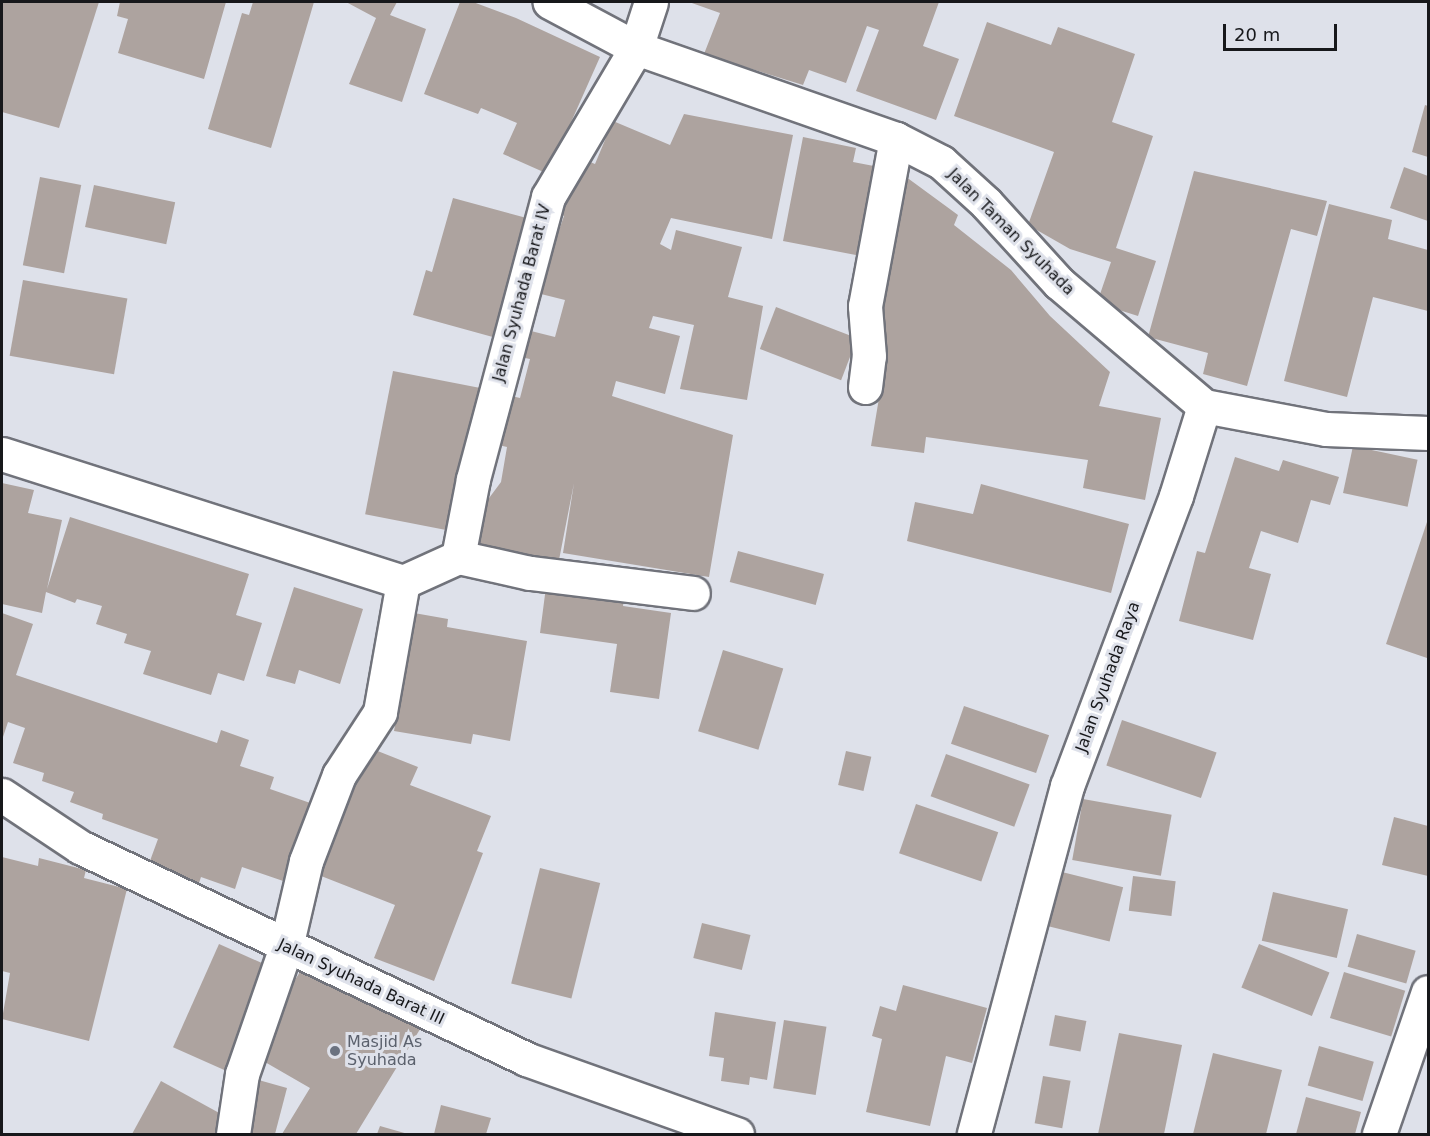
<!DOCTYPE html>
<style>
body{margin:0}
#map{position:relative;width:1430px;height:1136px;overflow:hidden;background:#dee1ea;font-family:"DejaVu Sans",sans-serif}
div>[style]{position:absolute}
[style*='--x']{left:calc(var(--x)*1px);top:calc(var(--y)*1px);width:calc(var(--w)*1px);rotate:calc(var(--a)*1deg)}
.building>*{inset:0;background:#ada39f;transform-origin:0 0}
.roads{filter:drop-shadow(2px 0 #71737b) drop-shadow(-2px 0 #71737b) drop-shadow(0 2px #71737b) drop-shadow(0 -2px #71737b)}
.street>*{height:33px;margin:-16.5px;padding:0 16.5px;transform-origin:16.5px;border-radius:16.5px;background:#fff}
.secondary>*{height:33px;margin:-16.5px;padding:0 16.5px;transform-origin:16.5px;border-radius:16.5px;background:#fff}
.dots>*{width:16px;height:16px;translate:-50% -50%;box-sizing:border-box;border:3px solid #dee1ea;border-radius:50%}
span{translate:-50% -50%;white-space:nowrap;text-align:center;line-height:1.15;-webkit-text-stroke:6px #dee1ea;paint-order:stroke}
.street-label{font-size:16px;color:#17181b}
.worship-label{font-size:16px;color:#5b616d}
.left{translate:0 -50%;text-align:left}
.frame{position:absolute;inset:0;border:3px solid #17181b;pointer-events:none}
.scale{position:absolute;left:1223px;top:24px;width:114px;height:27px;box-sizing:border-box;border:3px solid #17181b;border-top:0;padding-left:8px;font-size:18px;line-height:21px;white-space:nowrap;color:#17181b;-webkit-text-stroke:4px #dee1ea;paint-order:stroke}
</style>
<div id="map">
<div class="building">
<i style="clip-path:polygon(2px 2px,99px 2px,59px 128px,2px 112px)"></i>
<i style="clip-path:polygon(120px 2px,226px 2px,204px 79px,118px 53px,128px 19px,117px 16px)"></i>
<i style="clip-path:polygon(253px 2px,314px 2px,271px 148px,208px 129px,242px 13px,249px 15px)"></i>
<i style="clip-path:polygon(346px 2px,397px 2px,390px 15px,426px 29px,402px 102px,349px 84px,376px 18px)"></i>
<i style="clip-path:polygon(460px 2px,473px 2px,516px 18px,600px 57px,548px 174px,503px 154px,517px 123px,481px 108px,478px 114px,424px 94px)"></i>
<i style="clip-path:polygon(689px 2px,939px 2px,923px 46px,959px 59px,936px 120px,856px 91px,879px 30px,867px 26px,846px 83px,809px 70px,803px 85px,704px 54px,720px 13px)"></i>
<i style="clip-path:polygon(987px 22px,1051px 45px,1058px 27px,1135px 54px,1112px 122px,1153px 136px,1116px 248px,1156px 261px,1138px 316px,1097px 303px,1111px 262px,1070px 249px,1028px 225px,1054px 152px,954px 116px)"></i>
<i style="clip-path:polygon(1425px 105px,1428px 106px,1428px 157px,1412px 152px)"></i>
<i style="clip-path:polygon(684px 114px,793px 135px,772px 239px,671px 218px,660px 244px,671px 250px,676px 230px,742px 247px,728px 297px,763px 306px,747px 400px,680px 389px,694px 325px,653px 316px,649px 328px,680px 336px,665px 394px,616px 381px,612px 396px,733px 435px,709px 577px,563px 553px,574px 483px,559px 560px,470px 549px,475px 517px,501px 482px,507px 447px,494px 444px,507px 395px,520px 398px,530px 359px,520px 357px,527px 330px,555px 337px,565px 300px,537px 293px,564px 216px,556px 212px,578px 157px,595px 164px,613px 121px,670px 145px)"></i>
<i style="clip-path:polygon(803px 137px,856px 148px,853px 162px,879px 167px,861px 256px,783px 241px)"></i>
<i style="clip-path:polygon(1404px 167px,1428px 176px,1428px 221px,1390px 208px)"></i>
<i style="clip-path:polygon(898px 171px,958px 215px,954px 225px,1011px 270px,1050px 316px,1110px 372px,1099px 406px,1161px 418px,1145px 500px,1083px 488px,1088px 460px,926px 437px,924px 453px,871px 446px,883px 374px,874px 301px)"></i>
<i style="clip-path:polygon(1194px 171px,1327px 201px,1317px 236px,1291px 229px,1247px 386px,1203px 374px,1208px 353px,1148px 337px)"></i>
<i style="left:40px;top:177px;width:42px;height:90px;rotate:11deg"></i>
<i style="left:94px;top:185px;width:83px;height:43px;rotate:12deg"></i>
<i style="clip-path:polygon(453px 198px,534px 220px,500px 339px,413px 315px,426px 270px,432px 272px)"></i>
<i style="clip-path:polygon(1329px 204px,1392px 220px,1388px 239px,1428px 250px,1428px 311px,1373px 297px,1347px 397px,1284px 381px)"></i>
<i style="left:23px;top:280px;width:106px;height:77px;rotate:10deg"></i>
<i style="left:776px;top:307px;width:87px;height:45px;rotate:21deg"></i>
<i style="left:393px;top:371px;width:89px;height:146px;rotate:11deg"></i>
<i style="left:1353px;top:446px;width:66px;height:48px;rotate:12deg"></i>
<i style="clip-path:polygon(1235px 457px,1279px 471px,1283px 460px,1339px 477px,1330px 505px,1311px 500px,1298px 543px,1261px 531px,1249px 568px,1271px 574px,1253px 640px,1179px 621px,1197px 551px,1205px 553px)"></i>
<i style="clip-path:polygon(2px 483px,34px 490px,28px 513px,62px 520px,47px 589px,70px 517px,249px 574px,236px 615px,262px 623px,244px 681px,218px 673px,211px 695px,143px 674px,151px 651px,124px 643px,127px 634px,96px 624px,102px 606px,77px 599px,75px 603px,46px 592px,42px 613px,2px 604px)"></i>
<i style="clip-path:polygon(981px 484px,1129px 524px,1111px 593px,907px 541px,915px 502px,973px 514px)"></i>
<i style="clip-path:polygon(1428px 519px,1428px 652px,1427px 658px,1386px 644px)"></i>
<i style="left:738px;top:551px;width:89px;height:32px;rotate:15deg"></i>
<i style="clip-path:polygon(547px 579px,625px 590px,623px 606px,671px 613px,659px 699px,610px 692px,617px 644px,540px 633px)"></i>
<i style="clip-path:polygon(294px 587px,363px 609px,340px 684px,299px 670px,295px 684px,266px 676px)"></i>
<i style="clip-path:polygon(2px 613px,33px 624px,16px 675px,217px 743px,221px 730px,249px 740px,240px 766px,274px 777px,270px 789px,316px 805px,289px 883px,242px 867px,235px 889px,201px 877px,198px 886px,147px 869px,158px 839px,102px 819px,103px 814px,70px 802px,74px 792px,42px 781px,44px 773px,13px 763px,25px 728px,8px 722px,2px 740px)"></i>
<i style="clip-path:polygon(414px 613px,448px 619px,447px 627px,527px 641px,510px 741px,473px 734px,471px 744px,394px 731px)"></i>
<i style="left:723px;top:650px;width:63px;height:85px;rotate:17deg"></i>
<i style="left:964px;top:706px;width:90px;height:40px;rotate:19deg"></i>
<i style="left:1122px;top:720px;width:100px;height:48px;rotate:19deg"></i>
<i style="clip-path:polygon(365px 746px,418px 767px,410px 785px,491px 816px,477px 851px,483px 853px,434px 981px,374px 958px,395px 905px,316px 874px)"></i>
<i style="left:846px;top:751px;width:26px;height:35px;rotate:13deg"></i>
<i style="left:946px;top:754px;width:89px;height:45px;rotate:20deg"></i>
<i style="left:1083px;top:799px;width:90px;height:62px;rotate:10deg"></i>
<i style="left:916px;top:804px;width:87px;height:52px;rotate:19deg"></i>
<i style="clip-path:polygon(1394px 817px,1428px 826px,1428px 876px,1382px 865px)"></i>
<i style="clip-path:polygon(2px 857px,38px 866px,39px 858px,86px 870px,84px 878px,127px 889px,89px 1041px,2px 1019px,10px 973px,2px 971px)"></i>
<i style="left:540px;top:868px;width:62px;height:119px;rotate:14deg"></i>
<i style="left:1062px;top:872px;width:63px;height:56px;rotate:14deg"></i>
<i style="left:1133px;top:876px;width:43px;height:35px;rotate:7deg"></i>
<i style="left:1273px;top:892px;width:77px;height:50px;rotate:13deg"></i>
<i style="left:702px;top:923px;width:50px;height:36px;rotate:14deg"></i>
<i style="left:1357px;top:934px;width:61px;height:34px;rotate:16deg"></i>
<i style="left:219px;top:944px;width:61px;height:113px;rotate:24deg"></i>
<i style="left:1259px;top:944px;width:76px;height:47px;rotate:22deg"></i>
<i style="clip-path:polygon(303px 967px,425px 1021px,356px 1134px,282px 1134px,310px 1088px,258px 1058px,276px 1030px,267px 1025px)"></i>
<i style="left:1344px;top:972px;width:64px;height:48px;rotate:17deg"></i>
<i style="clip-path:polygon(903px 985px,987px 1008px,972px 1063px,946px 1056px,930px 1126px,866px 1112px,882px 1039px,872px 1036px,880px 1006px,896px 1011px)"></i>
<i style="clip-path:polygon(715px 1012px,776px 1022px,767px 1080px,750px 1077px,749px 1085px,721px 1081px,724px 1058px,709px 1056px)"></i>
<i style="left:1055px;top:1015px;width:32px;height:31px;rotate:11deg"></i>
<i style="left:784px;top:1020px;width:43px;height:69px;rotate:9deg"></i>
<i style="clip-path:polygon(1119px 1033px,1182px 1045px,1164px 1134px,1098px 1134px)"></i>
<i style="left:1319px;top:1046px;width:57px;height:41px;rotate:16deg"></i>
<i style="clip-path:polygon(1213px 1053px,1282px 1070px,1266px 1134px,1193px 1134px)"></i>
<i style="left:1043px;top:1076px;width:28px;height:48px;rotate:10deg"></i>
<i style="clip-path:polygon(255px 1079px,287px 1088px,275px 1134px,241px 1134px)"></i>
<i style="clip-path:polygon(161px 1081px,232px 1120px,224px 1134px,132px 1134px)"></i>
<i style="clip-path:polygon(1306px 1097px,1361px 1112px,1355px 1134px,1296px 1134px)"></i>
<i style="clip-path:polygon(441px 1105px,491px 1118px,486px 1134px,434px 1134px)"></i>
<i style="clip-path:polygon(380px 1126px,408px 1134px,377px 1134px)"></i>
</div>
<div class="roads">
<div class="street">
<i style="--x:865;--y:387;--w:31;--a:-83"></i>
<i style="--x:869;--y:356;--w:50;--a:-94.6"></i>
<i style="--x:865;--y:306;--w:170;--a:-79.5"></i>
<i style="--x:1204;--y:406;--w:124;--a:10.7"></i>
<i style="--x:1326;--y:429;--w:102;--a:2.2"></i>
<i style="--x:2;--y:454;--w:421;--a:17.7"></i>
<i style="--x:403;--y:582;--w:60;--a:-24.4"></i>
<i style="--x:458;--y:557;--w:74;--a:12.5"></i>
<i style="--x:530;--y:573;--w:164;--a:7"></i>
<i style="--x:458;--y:557;--w:79;--a:-79.1"></i>
<i style="--x:473;--y:479;--w:292;--a:-75.1"></i>
<i style="--x:548;--y:197;--w:173;--a:-59.4"></i>
<i style="--x:636;--y:48;--w:98;--a:-151.9"></i>
<i style="--x:2;--y:795;--w:94;--a:33.7"></i>
<i style="--x:80;--y:847;--w:494;--a:25.4"></i>
<i style="--x:526;--y:1059;--w:224;--a:19.6"></i>
<i style="--x:233;--y:1134;--w:61;--a:-81.5"></i>
<i style="--x:242;--y:1074;--w:134;--a:-70.9"></i>
<i style="--x:286;--y:947;--w:88;--a:-76.9"></i>
<i style="--x:306;--y:861;--w:92;--a:-69"></i>
<i style="--x:339;--y:775;--w:75;--a:-56.9"></i>
<i style="--x:380;--y:712;--w:132;--a:-80"></i>
<i style="--x:1379;--y:1134;--w:150;--a:-71"></i>
</div>
<div class="secondary">
<i style="--x:651;--y:2;--w:48;--a:108.1"></i>
<i style="--x:636;--y:48;--w:275;--a:19.3"></i>
<i style="--x:896;--y:139;--w:51;--a:27.1"></i>
<i style="--x:941;--y:162;--w:61;--a:42.3"></i>
<i style="--x:986;--y:203;--w:108;--a:47.6"></i>
<i style="--x:1059;--y:283;--w:190;--a:40.3"></i>
<i style="--x:1204;--y:406;--w:94;--a:107.3"></i>
<i style="--x:1176;--y:496;--w:310;--a:110.6"></i>
<i style="--x:1067;--y:786;--w:360;--a:105"></i>
</div>
</div>
<div class="dots">
<i style="left:335px;top:1051px;background:#6b7280"></i>
</div>
<div class="street-label">
<span style="left:1011px;top:232px;rotate:45deg">Jalan Taman Syuhada</span>
<span style="left:522px;top:293px;rotate:-75deg">Jalan Syuhada Barat IV</span>
<span style="left:1108px;top:677px;rotate:-70deg">Jalan Syuhada Raya</span>
<span style="left:361px;top:982px;rotate:25deg">Jalan Syuhada Barat III</span>
</div>
<div class="worship-label">
<span class="left" style="left:347px;top:1051px">Masjid As<br>Syuhada</span>
</div>
<div class="frame"></div>
<div class="scale">20 m</div>
</div>
